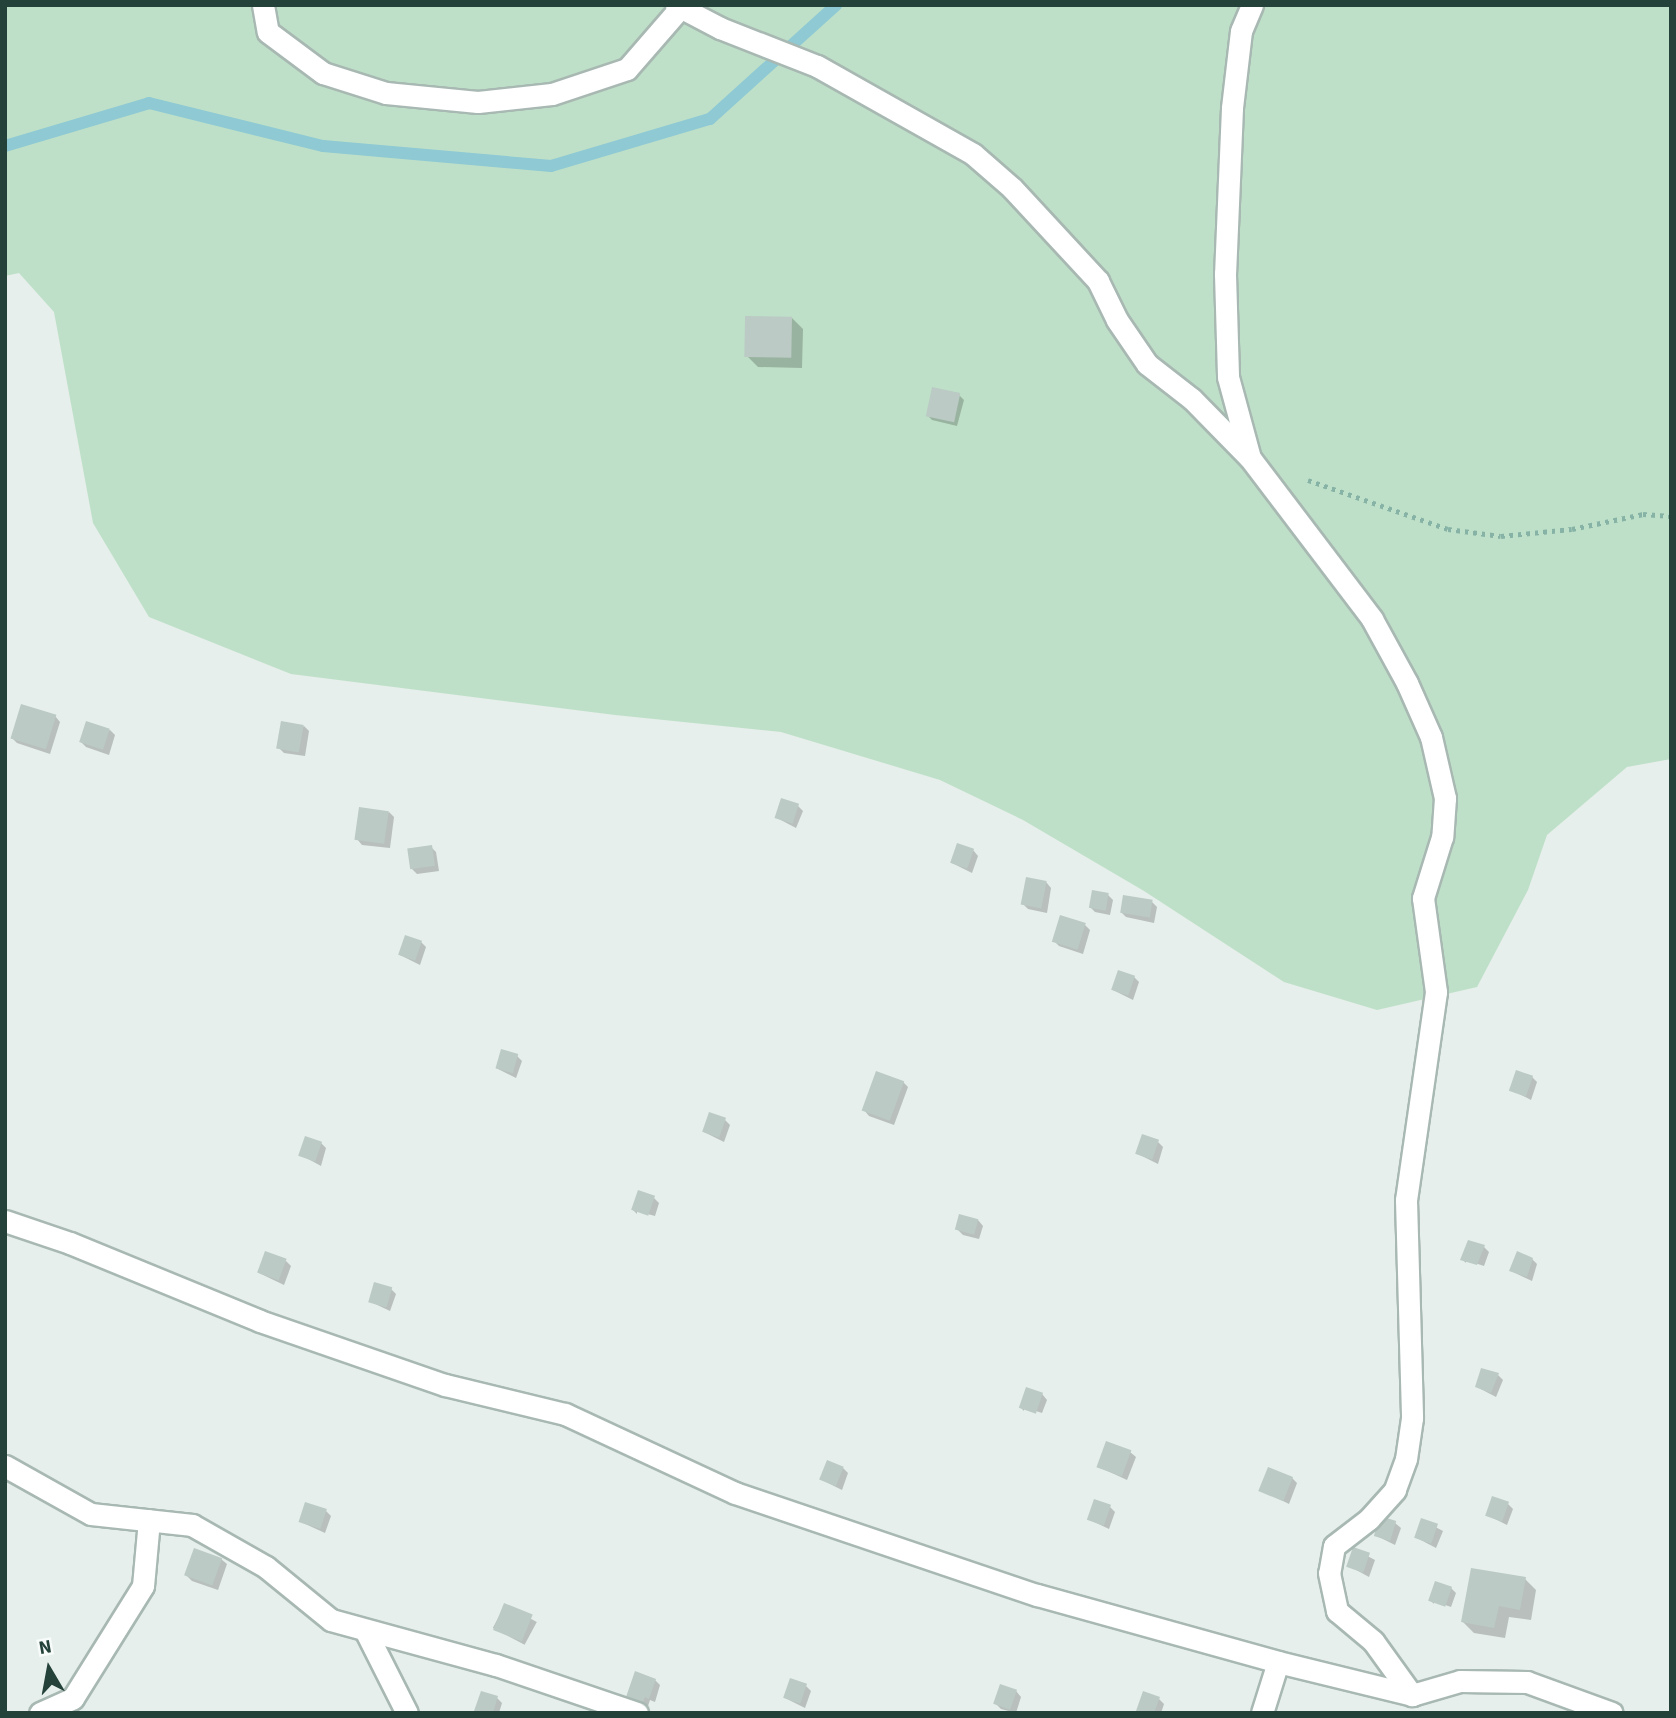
<!DOCTYPE html>
<style>
body{margin:0}
#map{position:relative;width:1676px;height:1718px;overflow:hidden;background:#e6efeb;font-family:"Source Sans 3",sans-serif}
div>[style]{position:absolute}
[style*='--x']{left:calc(var(--x)*1px);top:calc(var(--y)*1px);width:calc(var(--w)*1px);rotate:calc(var(--a)*1deg)}
.green>*{inset:0;background:#bfe0c8}
.shadow>*{inset:0;background:#0003;transform-origin:0 0}
.stream>*{height:12px;margin:-6px;padding:0 6px;transform-origin:6px;border-radius:6px;background:#8ec9d4}
.building>*{inset:0;background:#bbcac4;transform-origin:0 0}
.path>*{height:4.5px;margin-top:-2.25px;transform-origin:0;background:repeating-linear-gradient(90deg,#86b3a5 0 3.5px,transparent 0 8.5px)}
.roads{filter:drop-shadow(2px 0 #a8b8b2) drop-shadow(-2px 0 #a8b8b2) drop-shadow(0 2px #a8b8b2) drop-shadow(0 -2px #a8b8b2)}
.minor>*{height:21px;margin:-10.5px;padding:0 10.5px;transform-origin:10.5px;border-radius:10.5px;background:#fff}
span{translate:-50% -50%;white-space:nowrap;text-align:center;line-height:1.15;-webkit-text-stroke:6px #f7fbf9;paint-order:stroke}
.frame{position:absolute;inset:0;border:7px solid #24423a;pointer-events:none}
.north{position:absolute;left:14px;top:1634px;width:70px;height:70px;-webkit-text-stroke:5px #f7fbf9;paint-order:stroke;rotate:350deg;font-size:19px;font-weight:700;line-height:28px;text-align:center;color:#24423a}
.north::after{content:'';display:block;margin:auto;width:24px;height:32px;background:#24423a;clip-path:polygon(50% 0,100% 100%,50% 72%,0 100%)}
</style>
<div id="map">
<div class="green">
<i style="clip-path:polygon(5px 5px,1671px 5px,1671px 759px,1627px 767px,1547px 835px,1528px 890px,1477px 987px,1377px 1010px,1284px 982px,1144px 891px,1023px 820px,940px 780px,781px 732px,615px 715px,291px 674px,149px 617px,93px 523px,54px 312px,19px 273px,5px 276px)"></i>
</div>
<div class="shadow">
<i style="clip-path:polygon(792px 318px,803px 329px,802px 368px,758px 367px,747px 356px)"></i>
<i style="clip-path:polygon(959px 395px,964px 400px,957px 426px,932px 420px,927px 415px)"></i>
<i style="clip-path:polygon(55px 716px,60px 722px,50px 754px,17px 743px,12px 738px)"></i>
<i style="clip-path:polygon(304px 726px,309px 731px,305px 756px,284px 753px,279px 748px)"></i>
<i style="clip-path:polygon(110px 730px,115px 735px,109px 755px,86px 747px,81px 742px)"></i>
<i style="clip-path:polygon(798px 806px,803px 811px,796px 828px,777px 818px)"></i>
<i style="clip-path:polygon(389px 812px,394px 817px,390px 848px,362px 845px,357px 839px)"></i>
<i style="clip-path:polygon(431px 847px,436px 852px,439px 871px,417px 874px,412px 869px)"></i>
<i style="clip-path:polygon(973px 850px,978px 856px,972px 873px,952px 863px)"></i>
<i style="clip-path:polygon(1046px 882px,1051px 888px,1047px 913px,1028px 909px,1023px 904px)"></i>
<i style="clip-path:polygon(1108px 895px,1113px 900px,1110px 915px,1095px 912px,1090px 907px)"></i>
<i style="clip-path:polygon(1152px 902px,1157px 907px,1154px 923px,1126px 917px,1121px 912px)"></i>
<i style="clip-path:polygon(1085px 925px,1090px 930px,1083px 954px,1059px 946px,1054px 941px)"></i>
<i style="clip-path:polygon(421px 942px,426px 947px,420px 965px,400px 955px)"></i>
<i style="clip-path:polygon(1134px 977px,1139px 982px,1133px 1000px,1113px 990px)"></i>
<i style="clip-path:polygon(517px 1056px,522px 1061px,516px 1078px,496px 1068px)"></i>
<i style="clip-path:polygon(1532px 1077px,1537px 1082px,1531px 1100px,1510px 1089px)"></i>
<i style="clip-path:polygon(903px 1082px,908px 1087px,894px 1125px,869px 1116px,864px 1110px)"></i>
<i style="clip-path:polygon(725px 1120px,730px 1125px,724px 1142px,704px 1132px)"></i>
<i style="clip-path:polygon(1158px 1142px,1163px 1147px,1158px 1164px,1138px 1154px)"></i>
<i style="clip-path:polygon(321px 1143px,326px 1148px,321px 1166px,301px 1155px)"></i>
<i style="clip-path:polygon(654px 1198px,659px 1203px,655px 1216px,637px 1211px,637px 1214px,633px 1210px)"></i>
<i style="clip-path:polygon(978px 1220px,983px 1226px,979px 1239px,963px 1235px,958px 1230px)"></i>
<i style="clip-path:polygon(1484px 1247px,1489px 1252px,1484px 1266px,1466px 1260px,1466px 1263px,1462px 1259px)"></i>
<i style="clip-path:polygon(1532px 1259px,1537px 1264px,1532px 1281px,1511px 1271px)"></i>
<i style="clip-path:polygon(286px 1261px,291px 1266px,284px 1285px,259px 1273px)"></i>
<i style="clip-path:polygon(391px 1289px,396px 1294px,390px 1311px,369px 1301px)"></i>
<i style="clip-path:polygon(1498px 1375px,1503px 1380px,1496px 1397px,1477px 1387px)"></i>
<i style="clip-path:polygon(1042px 1394px,1047px 1400px,1042px 1413px,1024px 1407px,1024px 1411px,1020px 1407px)"></i>
<i style="clip-path:polygon(1107px 1444px,1130px 1452px,1136px 1457px,1127px 1480px,1099px 1467px)"></i>
<i style="clip-path:polygon(843px 1468px,848px 1473px,842px 1490px,822px 1480px)"></i>
<i style="clip-path:polygon(1292px 1478px,1297px 1483px,1289px 1504px,1261px 1490px)"></i>
<i style="clip-path:polygon(1508px 1504px,1513px 1509px,1507px 1525px,1487px 1515px)"></i>
<i style="clip-path:polygon(1110px 1507px,1115px 1512px,1109px 1529px,1088px 1519px)"></i>
<i style="clip-path:polygon(326px 1511px,331px 1516px,325px 1533px,301px 1522px)"></i>
<i style="clip-path:polygon(1422px 1520px,1443px 1531px,1436px 1548px,1417px 1538px)"></i>
<i style="clip-path:polygon(1395px 1523px,1401px 1528px,1395px 1545px,1375px 1535px)"></i>
<i style="clip-path:polygon(1354px 1549px,1375px 1560px,1369px 1577px,1349px 1566px)"></i>
<i style="clip-path:polygon(221px 1559px,227px 1564px,218px 1590px,192px 1581px,187px 1576px)"></i>
<i style="clip-path:polygon(1525px 1579px,1536px 1590px,1531px 1620px,1509px 1617px,1505px 1638px,1474px 1633px,1463px 1622px)"></i>
<i style="clip-path:polygon(1451px 1588px,1456px 1593px,1451px 1607px,1434px 1601px,1434px 1604px,1430px 1600px)"></i>
<i style="left:505px;top:1605px;width:36px;height:26px;rotate:28deg"></i>
<i style="clip-path:polygon(655px 1680px,660px 1685px,655px 1702px,650px 1700px,648px 1706px,628px 1696px)"></i>
<i style="clip-path:polygon(806px 1686px,811px 1691px,805px 1708px,785px 1698px)"></i>
<i style="clip-path:polygon(1016px 1691px,1021px 1697px,1016px 1713px,1001px 1709px,996px 1704px)"></i>
<i style="clip-path:polygon(497px 1698px,502px 1703px,499px 1713px,476px 1710px)"></i>
<i style="clip-path:polygon(1159px 1699px,1164px 1704px,1161px 1713px,1138px 1711px)"></i>
</div>
<div class="stream">
<i style="--x:5;--y:146;--w:150;--a:-16.6"></i>
<i style="--x:149;--y:103;--w:179;--a:13.9"></i>
<i style="--x:323;--y:146;--w:229;--a:5"></i>
<i style="--x:551;--y:166;--w:166;--a:-16.5"></i>
<i style="--x:710;--y:119;--w:170;--a:-42.1"></i>
</div>
<div class="building">
<i style="left:745px;top:316px;width:47px;height:41px;rotate:1deg"></i>
<i style="left:932px;top:387px;width:29px;height:30px;rotate:12deg"></i>
<i style="left:21px;top:704px;width:37px;height:36px;rotate:17deg"></i>
<i style="left:86px;top:721px;width:25px;height:22px;rotate:18deg"></i>
<i style="left:281px;top:721px;width:23px;height:28px;rotate:10deg"></i>
<i style="left:781px;top:798px;width:19px;height:21px;rotate:18deg"></i>
<i style="left:359px;top:807px;width:30px;height:33px;rotate:8deg"></i>
<i style="left:957px;top:843px;width:18px;height:21px;rotate:19deg"></i>
<i style="left:432px;top:845px;width:21px;height:25px;rotate:82deg"></i>
<i style="left:1026px;top:877px;width:21px;height:28px;rotate:11deg"></i>
<i style="left:1092px;top:890px;width:17px;height:18px;rotate:10deg"></i>
<i style="left:1123px;top:895px;width:30px;height:18px;rotate:9deg"></i>
<i style="left:1060px;top:915px;width:27px;height:28px;rotate:17deg"></i>
<i style="left:405px;top:935px;width:18px;height:21px;rotate:19deg"></i>
<i style="left:1118px;top:970px;width:18px;height:21px;rotate:19deg"></i>
<i style="left:501px;top:1049px;width:18px;height:20px;rotate:16deg"></i>
<i style="left:1516px;top:1070px;width:18px;height:22px;rotate:19deg"></i>
<i style="left:876px;top:1071px;width:30px;height:42px;rotate:20deg"></i>
<i style="left:709px;top:1112px;width:18px;height:21px;rotate:19deg"></i>
<i style="left:1142px;top:1134px;width:18px;height:21px;rotate:19deg"></i>
<i style="left:305px;top:1136px;width:18px;height:21px;rotate:19deg"></i>
<i style="left:638px;top:1190px;width:18px;height:21px;rotate:19deg"></i>
<i style="left:959px;top:1214px;width:20px;height:16px;rotate:15deg"></i>
<i style="clip-path:polygon(1468px 1240px,1485px 1245px,1477px 1265px,1460px 1260px)"></i>
<i style="left:265px;top:1251px;width:23px;height:23px;rotate:20deg"></i>
<i style="clip-path:polygon(1517px 1251px,1533px 1258px,1527px 1277px,1509px 1271px)"></i>
<i style="left:374px;top:1282px;width:19px;height:21px;rotate:16deg"></i>
<i style="clip-path:polygon(1481px 1368px,1499px 1373px,1491px 1393px,1475px 1387px)"></i>
<i style="left:1026px;top:1387px;width:18px;height:22px;rotate:19deg"></i>
<i style="left:1106px;top:1441px;width:27px;height:28px;rotate:20deg"></i>
<i style="left:827px;top:1460px;width:18px;height:21px;rotate:22deg"></i>
<i style="left:1268px;top:1467px;width:27px;height:26px;rotate:22deg"></i>
<i style="left:1492px;top:1496px;width:18px;height:21px;rotate:19deg"></i>
<i style="left:1094px;top:1499px;width:18px;height:22px;rotate:19deg"></i>
<i style="left:305px;top:1502px;width:23px;height:21px;rotate:18deg"></i>
<i style="left:1380px;top:1516px;width:17px;height:21px;rotate:17deg"></i>
<i style="left:1421px;top:1518px;width:18px;height:21px;rotate:19deg"></i>
<i style="left:1353px;top:1547px;width:18px;height:21px;rotate:19deg"></i>
<i style="left:194px;top:1548px;width:30px;height:29px;rotate:20deg"></i>
<i style="clip-path:polygon(1471px 1568px,1526px 1577px,1520px 1610px,1499px 1606px,1494px 1628px,1461px 1622px)"></i>
<i style="left:1435px;top:1581px;width:18px;height:21px;rotate:19deg"></i>
<i style="left:504px;top:1603px;width:31px;height:29px;rotate:22deg"></i>
<i style="clip-path:polygon(635px 1671px,656px 1679px,649px 1699px,645px 1697px,643px 1702px,626px 1697px)"></i>
<i style="left:790px;top:1678px;width:18px;height:21px;rotate:19deg"></i>
<i style="left:1000px;top:1684px;width:18px;height:21px;rotate:19deg"></i>
<i style="clip-path:polygon(481px 1691px,498px 1696px,493px 1713px,474px 1711px)"></i>
<i style="clip-path:polygon(1143px 1691px,1160px 1697px,1154px 1713px,1136px 1711px)"></i>
</div>
<div class="path">
<i style="--x:1308;--y:480;--w:148;--a:19.3"></i>
<i style="--x:1448;--y:529;--w:53;--a:7.5"></i>
<i style="--x:1501;--y:536;--w:71;--a:-5.6"></i>
<i style="--x:1572;--y:529;--w:73;--a:-11.9"></i>
<i style="--x:1643;--y:514;--w:28;--a:4"></i>
</div>
<div class="roads">
<div class="minor">
<i style="--x:263;--y:5;--w:27;--a:80"></i>
<i style="--x:268;--y:32;--w:69;--a:36.7"></i>
<i style="--x:323;--y:73;--w:66;--a:17.6"></i>
<i style="--x:386;--y:93;--w:92;--a:5.6"></i>
<i style="--x:478;--y:102;--w:74;--a:-6.2"></i>
<i style="--x:552;--y:94;--w:79;--a:-18.4"></i>
<i style="--x:627;--y:69;--w:79;--a:-49.1"></i>
<i style="--x:676;--y:5;--w:50;--a:27.6"></i>
<i style="--x:720;--y:28;--w:104;--a:21.4"></i>
<i style="--x:817;--y:66;--w:179;--a:29.4"></i>
<i style="--x:973;--y:154;--w:52;--a:41.1"></i>
<i style="--x:1012;--y:188;--w:127;--a:47.2"></i>
<i style="--x:1098;--y:281;--w:43;--a:64"></i>
<i style="--x:1117;--y:320;--w:53;--a:55.7"></i>
<i style="--x:1147;--y:364;--w:57;--a:37.9"></i>
<i style="--x:1192;--y:399;--w:81;--a:45.5"></i>
<i style="--x:1252;--y:5;--w:28;--a:113"></i>
<i style="--x:1241;--y:31;--w:78;--a:96.7"></i>
<i style="--x:1232;--y:108;--w:166;--a:92.4"></i>
<i style="--x:1225;--y:274;--w:103;--a:88.3"></i>
<i style="--x:1228;--y:377;--w:84;--a:74.8"></i>
<i style="--x:1250;--y:458;--w:202;--a:52.8"></i>
<i style="--x:1372;--y:619;--w:73;--a:61.3"></i>
<i style="--x:1407;--y:683;--w:59;--a:66"></i>
<i style="--x:1431;--y:737;--w:63;--a:77.1"></i>
<i style="--x:1445;--y:798;--w:39;--a:94"></i>
<i style="--x:1442;--y:837;--w:64;--a:107.3"></i>
<i style="--x:1423;--y:898;--w:95;--a:82.1"></i>
<i style="--x:1436;--y:992;--w:210;--a:98.2"></i>
<i style="--x:1406;--y:1200;--w:218;--a:88.4"></i>
<i style="--x:1412;--y:1418;--w:41;--a:98.3"></i>
<i style="--x:1406;--y:1459;--w:33;--a:110"></i>
<i style="--x:1395;--y:1490;--w:39;--a:132"></i>
<i style="--x:1369;--y:1519;--w:44;--a:142.4"></i>
<i style="--x:1334;--y:1546;--w:27;--a:100"></i>
<i style="--x:1329;--y:1573;--w:39;--a:78"></i>
<i style="--x:1337;--y:1611;--w:47;--a:39.8"></i>
<i style="--x:1373;--y:1641;--w:67;--a:54.2"></i>
<i style="--x:5;--y:1221;--w:69;--a:18.7"></i>
<i style="--x:70;--y:1243;--w:205;--a:22.3"></i>
<i style="--x:260;--y:1321;--w:196;--a:19.1"></i>
<i style="--x:445;--y:1385;--w:123;--a:13.6"></i>
<i style="--x:565;--y:1414;--w:187;--a:24.9"></i>
<i style="--x:735;--y:1493;--w:319;--a:18.7"></i>
<i style="--x:1037;--y:1595;--w:250;--a:15.5"></i>
<i style="--x:5;--y:1466;--w:98;--a:29.2"></i>
<i style="--x:91;--y:1514;--w:102;--a:6.2"></i>
<i style="--x:192;--y:1525;--w:85;--a:29.6"></i>
<i style="--x:266;--y:1567;--w:84;--a:39.2"></i>
<i style="--x:331;--y:1620;--w:171;--a:15.3"></i>
<i style="--x:496;--y:1665;--w:149;--a:18.8"></i>
<i style="--x:365;--y:1630;--w:93;--a:63.2"></i>
<i style="--x:40;--y:1713;--w:36;--a:-24"></i>
<i style="--x:73;--y:1698;--w:132;--a:-58"></i>
<i style="--x:143;--y:1586;--w:66;--a:-84.8"></i>
<i style="--x:1262;--y:1713;--w:53;--a:-72.6"></i>
<i style="--x:1278;--y:1662;--w:138;--a:13.8"></i>
<i style="--x:1412;--y:1695;--w:50;--a:-16.3"></i>
<i style="--x:1460;--y:1681;--w:67;--a:0.9"></i>
<i style="--x:1527;--y:1682;--w:90;--a:20"></i>
</div>
</div>
<div class="frame"></div>
<div class="north">N</div>
</div>
